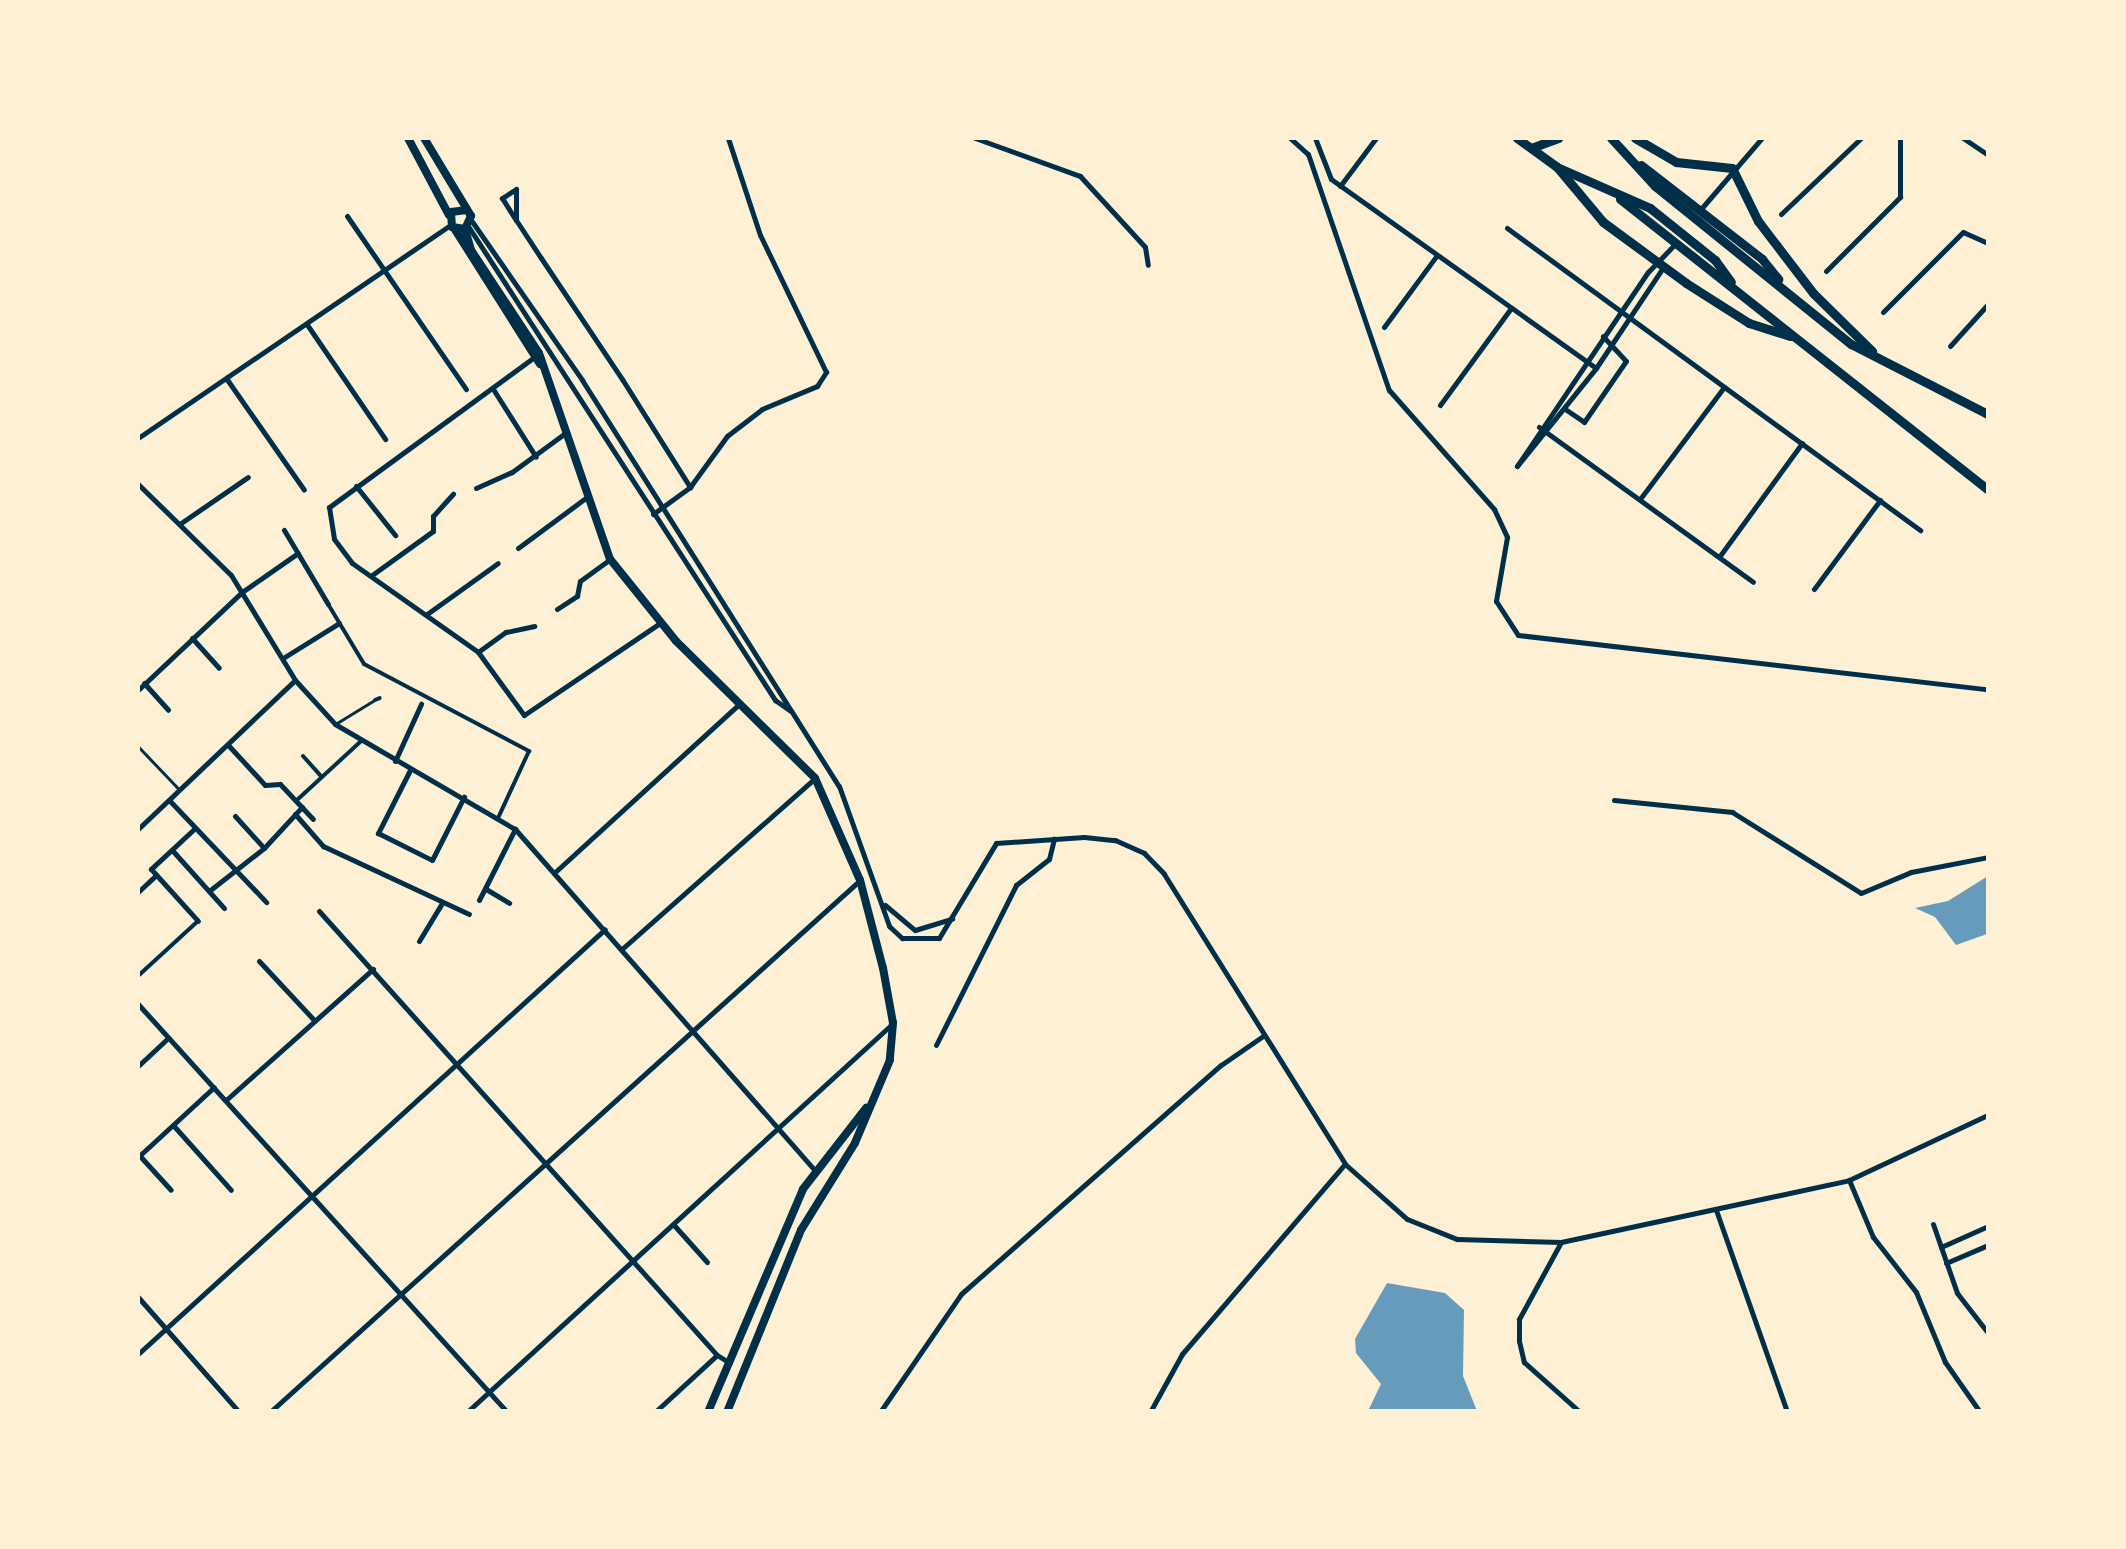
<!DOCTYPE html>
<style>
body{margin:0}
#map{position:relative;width:2126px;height:1549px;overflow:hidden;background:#fdf0d5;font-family:Roboto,sans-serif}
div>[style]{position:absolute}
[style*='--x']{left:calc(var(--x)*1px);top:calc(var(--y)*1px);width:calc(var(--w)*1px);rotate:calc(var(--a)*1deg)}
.water>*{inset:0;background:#669bbc}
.service>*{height:2.5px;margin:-1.25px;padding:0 1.25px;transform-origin:1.25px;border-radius:1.25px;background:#003049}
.pedestrian>*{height:4px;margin:-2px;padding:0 2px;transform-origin:2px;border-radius:2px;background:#003049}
.minor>*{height:5px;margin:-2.5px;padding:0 2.5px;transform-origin:2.5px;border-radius:2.5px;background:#003049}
.secondary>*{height:8px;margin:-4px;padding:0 4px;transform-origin:4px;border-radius:4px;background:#003049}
.primary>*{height:9px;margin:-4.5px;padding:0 4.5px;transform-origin:4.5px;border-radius:4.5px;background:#003049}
span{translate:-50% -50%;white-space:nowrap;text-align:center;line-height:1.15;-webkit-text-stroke:8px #fdf0d5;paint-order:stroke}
.frame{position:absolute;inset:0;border:140px solid #fdf0d5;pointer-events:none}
</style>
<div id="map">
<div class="water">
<i style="clip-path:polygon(1988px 876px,1987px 934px,1956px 945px,1935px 917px,1915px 908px,1948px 901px)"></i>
<i style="clip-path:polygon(1387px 1283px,1445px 1293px,1464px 1310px,1463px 1376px,1477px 1411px,1368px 1411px,1381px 1384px,1356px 1353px,1355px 1339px)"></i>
</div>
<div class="service">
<i style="--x:337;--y:723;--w:42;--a:-31.4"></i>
<i style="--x:138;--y:746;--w:59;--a:46.4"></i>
</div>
<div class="pedestrian">
<i style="--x:328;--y:604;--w:70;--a:59"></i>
<i style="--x:364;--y:664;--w:187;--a:27.8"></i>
<i style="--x:529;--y:751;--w:72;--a:114.8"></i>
<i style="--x:375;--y:700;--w:5;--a:-22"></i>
<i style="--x:303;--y:756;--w:28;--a:48"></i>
<i style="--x:297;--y:800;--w:86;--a:-42.6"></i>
<i style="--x:138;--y:976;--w:81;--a:-42.5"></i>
</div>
<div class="minor">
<i style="--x:975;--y:138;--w:112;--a:19.9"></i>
<i style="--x:1080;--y:176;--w:96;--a:47.5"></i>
<i style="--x:1145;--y:247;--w:18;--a:81"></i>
<i style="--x:1290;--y:138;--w:24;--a:42"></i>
<i style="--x:1308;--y:154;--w:250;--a:71.1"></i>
<i style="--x:1389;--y:390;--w:159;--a:48.6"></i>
<i style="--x:1494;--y:509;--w:31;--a:65"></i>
<i style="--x:1507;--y:537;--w:65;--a:99.8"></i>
<i style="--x:1496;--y:601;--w:40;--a:57.1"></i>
<i style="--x:1518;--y:635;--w:473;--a:6.6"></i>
<i style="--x:1315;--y:138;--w:44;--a:68.7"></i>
<i style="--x:1331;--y:179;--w:325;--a:35.5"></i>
<i style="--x:1963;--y:138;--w:30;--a:34"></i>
<i style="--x:1340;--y:186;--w:60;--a:-53.1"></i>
<i style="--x:1700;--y:210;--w:95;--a:-49.3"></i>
<i style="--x:1781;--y:214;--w:110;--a:-43.5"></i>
<i style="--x:347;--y:216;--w:210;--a:55.5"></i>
<i style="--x:471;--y:220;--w:195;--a:55.2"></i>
<i style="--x:582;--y:380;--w:481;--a:57.7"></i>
<i style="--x:839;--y:786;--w:149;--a:70.3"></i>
<i style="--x:889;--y:926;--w:18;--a:43"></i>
<i style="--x:902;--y:938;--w:37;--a:0"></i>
<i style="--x:939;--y:938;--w:111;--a:-59"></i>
<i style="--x:996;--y:843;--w:88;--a:-3.9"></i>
<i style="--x:1084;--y:837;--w:31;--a:6"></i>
<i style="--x:1115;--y:840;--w:32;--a:24"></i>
<i style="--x:1144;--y:853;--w:29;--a:46"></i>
<i style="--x:1164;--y:874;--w:342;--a:58"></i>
<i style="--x:1345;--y:1164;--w:83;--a:41.6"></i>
<i style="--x:1407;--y:1219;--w:54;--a:21.8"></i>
<i style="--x:1457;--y:1239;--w:104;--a:1.7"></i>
<i style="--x:1561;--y:1242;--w:295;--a:-12.1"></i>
<i style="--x:1849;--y:1180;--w:153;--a:-25.1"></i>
<i style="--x:516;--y:220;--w:31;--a:-90"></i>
<i style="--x:516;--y:189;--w:17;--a:147"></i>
<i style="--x:502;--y:198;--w:26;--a:58"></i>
<i style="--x:516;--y:220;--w:45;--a:56.7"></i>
<i style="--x:541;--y:258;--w:146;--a:56.2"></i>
<i style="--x:622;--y:379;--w:128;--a:57.8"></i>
<i style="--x:468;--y:226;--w:565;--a:57.07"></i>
<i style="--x:775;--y:700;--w:19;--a:35"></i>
<i style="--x:1507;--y:228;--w:512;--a:36.18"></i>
<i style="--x:1826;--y:271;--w:105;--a:-45"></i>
<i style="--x:1900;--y:197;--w:59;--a:-90"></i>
<i style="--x:1883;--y:312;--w:113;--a:-45"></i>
<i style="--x:1963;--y:232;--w:27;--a:24"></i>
<i style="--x:308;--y:326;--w:137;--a:55.7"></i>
<i style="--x:1384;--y:327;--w:89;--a:-53.6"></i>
<i style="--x:1950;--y:346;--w:57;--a:-47.9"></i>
<i style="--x:537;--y:355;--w:258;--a:143.8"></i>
<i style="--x:329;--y:507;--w:32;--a:81"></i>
<i style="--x:334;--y:539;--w:30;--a:53"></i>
<i style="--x:352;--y:563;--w:154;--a:35.2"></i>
<i style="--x:478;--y:652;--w:78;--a:53.9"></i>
<i style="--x:524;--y:715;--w:164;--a:-34.1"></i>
<i style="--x:226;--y:378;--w:136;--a:55.1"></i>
<i style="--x:493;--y:389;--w:80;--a:57.7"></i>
<i style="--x:1440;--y:405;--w:120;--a:-53.8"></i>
<i style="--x:1565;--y:409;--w:23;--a:34"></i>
<i style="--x:1584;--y:422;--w:74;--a:-55.5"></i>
<i style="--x:1626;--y:361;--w:34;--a:-133"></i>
<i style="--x:1539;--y:427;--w:264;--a:35.9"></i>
<i style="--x:138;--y:438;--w:378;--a:-34.3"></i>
<i style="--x:1517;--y:466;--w:234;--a:-56"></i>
<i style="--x:1648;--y:272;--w:40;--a:-46"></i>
<i style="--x:1517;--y:466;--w:126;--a:-51.1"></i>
<i style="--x:1596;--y:368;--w:123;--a:-56.3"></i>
<i style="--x:138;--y:484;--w:130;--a:44.4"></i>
<i style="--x:231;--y:575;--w:123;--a:58.6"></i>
<i style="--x:295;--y:680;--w:59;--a:47.7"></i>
<i style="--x:335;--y:724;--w:208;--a:30.3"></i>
<i style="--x:515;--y:829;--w:454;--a:48.7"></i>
<i style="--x:356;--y:486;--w:63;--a:51.5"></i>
<i style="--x:476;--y:488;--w:39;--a:-24"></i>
<i style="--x:512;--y:472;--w:66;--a:-36.3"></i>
<i style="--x:1640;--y:499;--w:140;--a:-53.1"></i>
<i style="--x:653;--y:514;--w:46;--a:-36.1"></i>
<i style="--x:690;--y:487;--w:63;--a:-54"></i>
<i style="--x:727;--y:436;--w:44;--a:-37.6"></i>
<i style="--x:762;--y:409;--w:60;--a:-22.7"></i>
<i style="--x:817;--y:386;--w:17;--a:-57"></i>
<i style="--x:826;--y:372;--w:152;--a:-115.7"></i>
<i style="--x:760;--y:235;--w:102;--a:-108.3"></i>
<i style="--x:181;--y:523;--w:81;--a:-34.5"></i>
<i style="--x:284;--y:530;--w:86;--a:59.3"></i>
<i style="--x:518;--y:548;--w:86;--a:-36.5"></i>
<i style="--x:1719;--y:557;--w:141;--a:-53.9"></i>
<i style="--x:372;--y:575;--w:75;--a:-35.8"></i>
<i style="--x:433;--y:531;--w:15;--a:-90"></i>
<i style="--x:433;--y:516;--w:30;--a:-48"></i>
<i style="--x:1814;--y:589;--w:111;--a:-53.4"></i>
<i style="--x:557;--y:609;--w:24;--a:-33"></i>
<i style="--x:577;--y:596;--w:15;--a:-79"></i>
<i style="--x:580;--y:581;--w:37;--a:-36"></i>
<i style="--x:427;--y:614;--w:87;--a:-35.7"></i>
<i style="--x:192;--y:638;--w:40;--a:48"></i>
<i style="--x:478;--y:652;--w:34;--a:-36"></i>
<i style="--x:506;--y:632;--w:29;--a:-12"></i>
<i style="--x:283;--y:658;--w:66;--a:-32"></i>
<i style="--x:144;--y:683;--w:36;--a:48"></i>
<i style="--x:138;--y:690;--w:143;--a:-43.3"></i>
<i style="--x:242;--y:592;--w:68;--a:-34.9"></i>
<i style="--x:229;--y:746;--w:53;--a:47.3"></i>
<i style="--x:265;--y:785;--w:15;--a:-4"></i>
<i style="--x:280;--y:784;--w:48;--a:46.7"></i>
<i style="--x:395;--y:761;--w:63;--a:-65.5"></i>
<i style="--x:410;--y:770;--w:71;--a:116.9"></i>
<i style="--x:378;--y:833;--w:60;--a:26.6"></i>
<i style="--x:432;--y:860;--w:71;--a:-63.1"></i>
<i style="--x:169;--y:800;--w:141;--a:46.4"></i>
<i style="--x:1614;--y:800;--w:119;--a:5.8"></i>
<i style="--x:1732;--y:812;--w:152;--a:32.1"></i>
<i style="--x:1861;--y:893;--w:54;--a:-22.8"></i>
<i style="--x:1911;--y:872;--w:78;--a:-11"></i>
<i style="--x:295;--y:814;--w:43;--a:48.8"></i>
<i style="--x:323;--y:846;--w:161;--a:25"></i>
<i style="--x:235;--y:816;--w:43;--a:47.8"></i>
<i style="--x:138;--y:829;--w:216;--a:-43.5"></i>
<i style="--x:194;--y:829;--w:59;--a:137.1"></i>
<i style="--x:151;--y:869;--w:70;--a:47.9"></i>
<i style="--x:172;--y:850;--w:78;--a:48.1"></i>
<i style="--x:554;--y:873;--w:252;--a:-42.4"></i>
<i style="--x:486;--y:889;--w:27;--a:31"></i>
<i style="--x:209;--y:891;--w:70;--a:-38"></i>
<i style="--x:264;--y:848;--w:56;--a:-47.2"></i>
<i style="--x:138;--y:892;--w:25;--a:-43"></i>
<i style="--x:479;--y:900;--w:80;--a:-63.1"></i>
<i style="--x:885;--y:905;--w:39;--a:40"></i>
<i style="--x:915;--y:930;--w:39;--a:-17"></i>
<i style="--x:319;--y:911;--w:596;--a:48.13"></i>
<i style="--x:419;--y:941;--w:44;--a:-58.8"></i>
<i style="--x:623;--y:948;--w:256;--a:-41.5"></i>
<i style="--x:259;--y:961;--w:81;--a:47"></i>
<i style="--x:138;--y:1004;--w:550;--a:47.87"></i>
<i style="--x:936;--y:1045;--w:179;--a:-63.4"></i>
<i style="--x:1016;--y:885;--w:42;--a:-38.2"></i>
<i style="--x:1049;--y:859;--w:21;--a:-76"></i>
<i style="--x:138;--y:1066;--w:41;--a:-43"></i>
<i style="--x:226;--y:1100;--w:197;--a:-41.7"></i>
<i style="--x:173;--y:1125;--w:87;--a:48.3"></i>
<i style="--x:139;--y:1155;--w:47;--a:47.6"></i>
<i style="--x:138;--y:1157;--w:103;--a:-42.6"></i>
<i style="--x:1849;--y:1180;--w:62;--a:67.2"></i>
<i style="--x:1873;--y:1237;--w:70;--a:52"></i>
<i style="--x:1916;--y:1292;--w:76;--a:67.5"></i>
<i style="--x:1945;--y:1362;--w:61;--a:55"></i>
<i style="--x:1716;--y:1210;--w:214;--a:70.6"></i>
<i style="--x:673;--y:1224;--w:51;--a:48.2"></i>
<i style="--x:1933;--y:1224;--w:73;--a:70.8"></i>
<i style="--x:1957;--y:1293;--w:51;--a:52.2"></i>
<i style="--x:1561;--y:1242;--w:88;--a:118.6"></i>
<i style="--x:1519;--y:1319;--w:22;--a:90"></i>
<i style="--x:1519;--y:1341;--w:22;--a:77"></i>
<i style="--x:1524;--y:1362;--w:75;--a:41.8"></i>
<i style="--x:1941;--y:1247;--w:51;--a:-24.1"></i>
<i style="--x:1946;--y:1263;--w:46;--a:-23.2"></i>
<i style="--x:138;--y:1297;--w:153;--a:48.7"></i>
<i style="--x:138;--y:1354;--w:631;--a:-42.3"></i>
<i style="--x:270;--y:1412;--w:794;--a:-42.04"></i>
<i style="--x:467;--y:1412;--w:574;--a:-42.39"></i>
<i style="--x:655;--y:1412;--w:84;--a:-42.6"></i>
<i style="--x:717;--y:1355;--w:15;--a:32"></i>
<i style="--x:880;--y:1412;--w:143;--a:-55.5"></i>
<i style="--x:961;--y:1294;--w:346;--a:-41.4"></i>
<i style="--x:1221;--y:1065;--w:51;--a:-34.6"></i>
<i style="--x:1150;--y:1412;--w:66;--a:-61.1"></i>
<i style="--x:1182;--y:1354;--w:250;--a:-49.4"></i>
</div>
<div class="secondary">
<i style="--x:408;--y:138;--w:87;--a:62"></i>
<i style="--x:424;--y:138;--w:91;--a:58.9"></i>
<i style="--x:471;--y:216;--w:14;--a:115"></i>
<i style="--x:465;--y:229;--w:13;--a:-171"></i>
<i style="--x:452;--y:227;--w:15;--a:-94"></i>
<i style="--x:451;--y:212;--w:16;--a:-7"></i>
<i style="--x:454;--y:228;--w:161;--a:57.7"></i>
<i style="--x:465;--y:229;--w:22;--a:74"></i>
<i style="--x:471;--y:250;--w:123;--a:56.6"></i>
<i style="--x:539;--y:353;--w:218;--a:71"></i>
<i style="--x:610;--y:559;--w:105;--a:51.2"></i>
<i style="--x:676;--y:641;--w:195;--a:44.6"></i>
<i style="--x:815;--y:778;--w:111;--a:66.2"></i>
<i style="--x:860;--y:880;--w:91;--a:75.4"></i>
<i style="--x:883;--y:968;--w:56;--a:79.7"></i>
<i style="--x:893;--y:1023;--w:37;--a:95"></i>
<i style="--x:890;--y:1060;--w:90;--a:112.9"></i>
<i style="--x:855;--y:1143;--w:102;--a:121.8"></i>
<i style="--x:801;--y:1230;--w:196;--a:112.1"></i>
<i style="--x:708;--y:1412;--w:242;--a:-66.9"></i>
<i style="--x:803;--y:1189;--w:103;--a:-52.1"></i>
</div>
<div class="primary">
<i style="--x:1517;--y:138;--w:49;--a:35.9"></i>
<i style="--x:1557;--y:167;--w:102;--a:23.8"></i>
<i style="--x:1650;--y:208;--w:83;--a:38.7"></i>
<i style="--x:1715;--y:260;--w:27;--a:54"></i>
<i style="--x:1611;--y:138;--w:65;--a:47.5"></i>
<i style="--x:1655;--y:186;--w:252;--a:38.9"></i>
<i style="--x:1851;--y:344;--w:154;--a:27.1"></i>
<i style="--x:1635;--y:138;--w:48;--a:30.3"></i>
<i style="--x:1676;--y:162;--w:56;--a:6.1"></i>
<i style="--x:1732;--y:168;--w:59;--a:63.9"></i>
<i style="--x:1758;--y:221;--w:91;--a:52.6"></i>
<i style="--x:1813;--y:293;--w:83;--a:44.5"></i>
<i style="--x:1531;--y:148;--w:29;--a:-20"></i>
<i style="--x:1641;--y:165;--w:153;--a:37.8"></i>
<i style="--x:1762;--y:259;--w:26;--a:51"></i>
<i style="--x:1557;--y:167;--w:72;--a:50.1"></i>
<i style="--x:1603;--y:222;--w:103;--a:36.3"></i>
<i style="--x:1686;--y:283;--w:75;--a:32.4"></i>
<i style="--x:1749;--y:323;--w:43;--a:17.6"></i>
<i style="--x:1620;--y:199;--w:469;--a:38.3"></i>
</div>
<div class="frame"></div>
</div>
